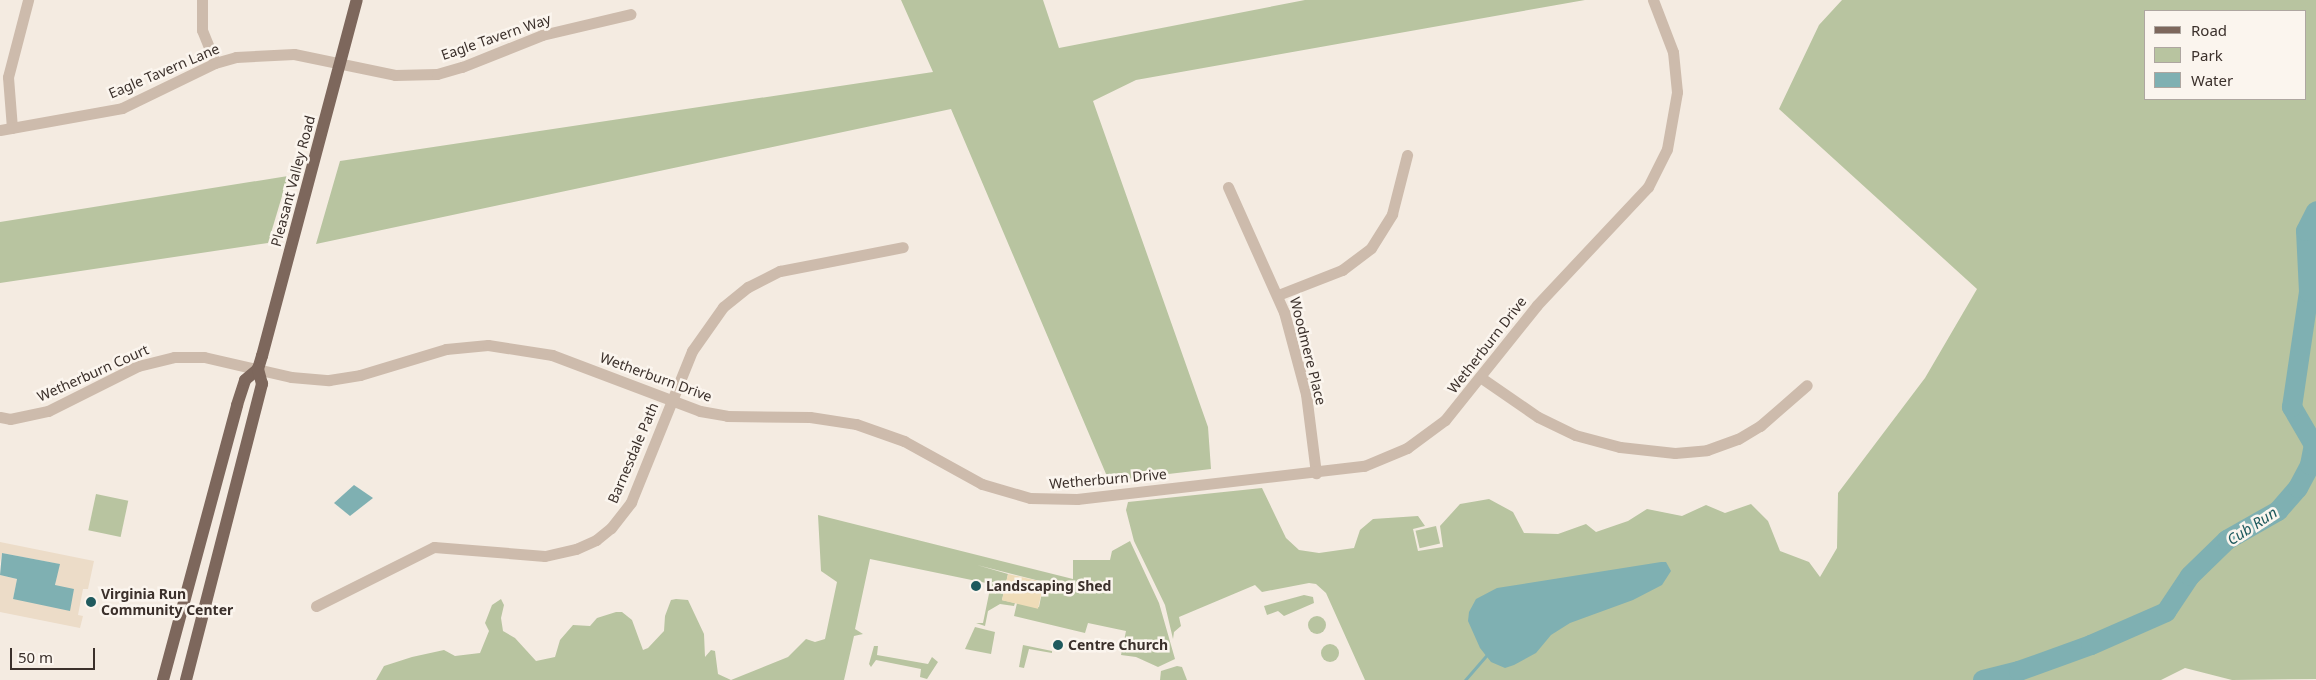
<!DOCTYPE html>
<style>
body{margin:0}
#map{position:relative;width:2316px;height:680px;overflow:hidden;background:#f4ebe1;font-family:"Noto Sans",sans-serif}
div>[style]{position:absolute}
[style*='--x']{left:calc(var(--x)*1px);top:calc(var(--y)*1px);width:calc(var(--w)*1px);rotate:calc(var(--a)*1deg)}
.green>*{inset:0;background:#b8c4a0;transform-origin:0 0}
.round{border-radius:50%}
.sand>*{inset:0;background:#efdcb8;transform-origin:0 0}
.plaza>*{inset:0;background:#ecdcc8}
.water>*{inset:0;background:#7fb0b2}
.stream>*{height:3px;margin:-1.5px;padding:0 1.5px;transform-origin:1.5px;border-radius:1.5px;background:#7fb0b2}
.river>*{height:20px;margin:-10px;padding:0 10px;transform-origin:10px;border-radius:10px;background:#7fb0b2}
.minor>*{height:11px;margin:-5.5px;padding:0 5.5px;transform-origin:5.5px;border-radius:5.5px;background:#cdbbac}
.major>*{height:12px;margin:-6px;padding:0 6px;transform-origin:6px;border-radius:6px;background:#7d675c}
.dots>*{width:14px;height:14px;translate:-50% -50%;box-sizing:border-box;border:2px solid #fbf5ee;border-radius:50%}
span{translate:-50% -50%;white-space:nowrap;text-align:center;line-height:1.15;-webkit-text-stroke:5px #fbf5ee;paint-order:stroke}
.street-label{font-size:14px;color:#3b302b}
.poi-label{font-size:14px;color:#3b302b;font-weight:700}
.left{translate:0 -50%;text-align:left}
.water-label{font-size:15px;color:#1f5a5e;font-style:italic}
.legend{position:absolute;left:2144px;top:10px;width:162px;height:90px;box-sizing:border-box;background:#fbf5ee;border:1px solid #aea6a0;margin:0;padding:6px 9px;list-style:none;font-size:15px;color:#3b302b}
.legend li{display:flex;align-items:center;gap:10px;height:25px}
.legend b{width:25px;border:1px solid #aea6a0}
.scale{position:absolute;left:10px;top:648px;width:85px;height:22px;box-sizing:border-box;border:2px solid #3b302b;border-top:0;padding-left:6px;font-size:15px;line-height:18px;white-space:nowrap;color:#3b302b;-webkit-text-stroke:4px #fbf5ee;paint-order:stroke}
</style>
<div id="map">
<div class="green">
<i style="clip-path:polygon(901px 0,1043px 0,1059px 48px,1305px 0,1585px 0,1136px 80px,1093px 101px,1208px 427px,1211px 469px,1109px 481px,951px 109px,316px 244px,340px 161px,933px 72px)"></i>
<i style="clip-path:polygon(evenodd,1842px 0,2316px 0,2316px 679px,2232px 680px,2185px 668px,2161px 680px,1365px 680px,1326px 593px,1316px 584px,1309px 583px,1262px 592px,1255px 585px,1179px 617px,1181px 626px,1174px 632px,1173px 639px,1165px 605px,1134px 541px,1126px 510px,1128px 502px,1262px 488px,1286px 538px,1299px 550px,1319px 553px,1354px 548px,1360px 530px,1373px 519px,1418px 516px,1425px 526px,1413px 529px,1418px 551px,1443px 547px,1440px 526px,1460px 504px,1489px 499px,1513px 512px,1524px 533px,1558px 534px,1586px 524px,1596px 532px,1628px 521px,1647px 509px,1682px 516px,1706px 505px,1725px 513px,1751px 504px,1768px 521px,1780px 551px,1809px 562px,1820px 577px,1837px 548px,1838px 493px,1925px 378px,1977px 289px,1779px 109px,1819px 25px,1842px 0,2145px 11px,2305px 11px,2305px 99px,2145px 99px,2145px 11px)"></i>
<i style="clip-path:polygon(288px 176px,268px 243px,0 283px,0 222px)"></i>
<i style="left:96px;top:494px;width:33px;height:37px;rotate:12deg"></i>
<i style="clip-path:polygon(818px 515px,1073px 579px,1073px 560px,1110px 560px,1112px 551px,1130px 541px,1159px 603px,1175px 659px,1158px 667px,1136px 657px,1121px 655px,1126px 631px,1088px 623px,1085px 633px,1014px 616px,1017px 603px,1039px 607px,1044px 582px,977px 565px,1008px 574px,1002px 600px,1015px 603px,1014px 606px,1000px 604px,988px 611px,985px 626px,976px 623px,983px 623px,991px 584px,870px 559px,855px 629px,863px 634px,854px 636px,844px 680px,376px 680px,384px 666px,412px 657px,444px 650px,455px 656px,480px 653px,489px 631px,485px 623px,492px 605px,501px 599px,504px 605px,501px 618px,503px 631px,515px 638px,536px 661px,555px 657px,560px 640px,573px 625px,590px 626px,597px 618px,616px 612px,622px 612px,632px 620px,643px 650px,648px 648px,664px 631px,665px 616px,671px 600px,676px 599px,688px 600px,704px 634px,705px 657px,711px 650px,715px 651px,718px 674px,731px 680px,788px 657px,806px 639px,815px 642px,825px 639px,837px 582px,821px 571px)"></i>
<i style="left:1436px;top:526px;width:18px;height:21px;rotate:77deg"></i>
<i style="clip-path:polygon(1304px 595px,1313px 597px,1314px 603px,1284px 616px,1278px 611px,1267px 615px,1264px 606px)"></i>
<i class="round" style="left:1308px;top:616px;width:18px;height:18px"></i>
<i style="clip-path:polygon(975px 627px,995px 632px,991px 654px,965px 649px)"></i>
<i class="round" style="left:1321px;top:644px;width:18px;height:18px"></i>
<i style="clip-path:polygon(1023px 645px,1052px 651px,1052px 653px,1029px 649px,1024px 668px,1019px 667px)"></i>
<i style="clip-path:polygon(874px 646px,878px 646px,877px 655px,928px 664px,932px 657px,938px 662px,927px 679px,920px 677px,921px 669px,876px 660px,871px 667px,869px 664px)"></i>
<i style="clip-path:polygon(1177px 666px,1182px 667px,1187px 680px,1160px 680px,1161px 671px)"></i>
</div>
<div class="sand">
<i style="left:1008px;top:574px;width:37px;height:27px;rotate:13deg"></i>
</div>
<div class="plaza">
<i style="clip-path:polygon(0 542px,94px 561px,88px 589px,83px 589px,78px 615px,83px 616px,80px 628px,0 612px,0 575px,17px 579px,13px 599px,74px 590px,55px 586px,59px 564px,2px 553px,0 563px)"></i>
</div>
<div class="water">
<i style="clip-path:polygon(354px 485px,373px 498px,350px 516px,334px 503px)"></i>
<i style="clip-path:polygon(2px 553px,60px 564px,55px 585px,74px 589px,70px 611px,13px 599px,17px 579px,0 575px)"></i>
<i style="clip-path:polygon(1661px 562px,1666px 562px,1671px 571px,1662px 585px,1633px 600px,1570px 623px,1551px 635px,1536px 653px,1514px 665px,1505px 668px,1491px 662px,1480px 648px,1468px 621px,1469px 612px,1476px 599px,1497px 588px)"></i>
</div>
<div class="stream">
<i style="--x:1465;--y:680;--w:32;--a:-49"></i>
</div>
<div class="river">
<i style="--x:1983;--y:680;--w:37;--a:-14"></i>
<i style="--x:2019;--y:671;--w:77;--a:-19.9"></i>
<i style="--x:2091;--y:645;--w:82;--a:-23.7"></i>
<i style="--x:2166;--y:612;--w:43;--a:-56.3"></i>
<i style="--x:2190;--y:576;--w:52;--a:-44.2"></i>
<i style="--x:2227;--y:540;--w:59;--a:-29.6"></i>
<i style="--x:2278;--y:511;--w:30;--a:-49"></i>
<i style="--x:2298;--y:488;--w:26;--a:-62"></i>
<i style="--x:2310;--y:465;--w:20;--a:-79"></i>
<i style="--x:2314;--y:445;--w:44;--a:-120.1"></i>
<i style="--x:2292;--y:407;--w:116;--a:-81.6"></i>
<i style="--x:2309;--y:292;--w:61;--a:-92.8"></i>
<i style="--x:2306;--y:231;--w:22;--a:-63"></i>
</div>
<div class="minor">
<i style="--x:202;--y:0;--w:30;--a:90"></i>
<i style="--x:202;--y:30;--w:35;--a:68"></i>
<i style="--x:12;--y:128;--w:51;--a:-94.5"></i>
<i style="--x:8;--y:77;--w:80;--a:-75.4"></i>
<i style="--x:0;--y:130;--w:124;--a:-10.2"></i>
<i style="--x:122;--y:108;--w:103;--a:-25.8"></i>
<i style="--x:215;--y:63;--w:22;--a:-16"></i>
<i style="--x:236;--y:57;--w:58;--a:-3"></i>
<i style="--x:294;--y:54;--w:103;--a:11.7"></i>
<i style="--x:395;--y:75;--w:42;--a:-1.4"></i>
<i style="--x:437;--y:74;--w:26;--a:-16"></i>
<i style="--x:462;--y:67;--w:86;--a:-21.8"></i>
<i style="--x:542;--y:35;--w:91;--a:-13.3"></i>
<i style="--x:1228;--y:187;--w:137;--a:65.9"></i>
<i style="--x:1284;--y:312;--w:85;--a:75"></i>
<i style="--x:1306;--y:394;--w:80;--a:82.8"></i>
<i style="--x:1278;--y:295;--w:69;--a:-21.3"></i>
<i style="--x:1342;--y:270;--w:36;--a:-37"></i>
<i style="--x:1371;--y:248;--w:40;--a:-58"></i>
<i style="--x:1392;--y:214;--w:61;--a:-75.7"></i>
<i style="--x:1480;--y:377;--w:70;--a:34.6"></i>
<i style="--x:1538;--y:417;--w:41;--a:25.9"></i>
<i style="--x:1575;--y:435;--w:47;--a:14.9"></i>
<i style="--x:1620;--y:447;--w:55;--a:6.2"></i>
<i style="--x:1675;--y:453;--w:32;--a:-5"></i>
<i style="--x:1707;--y:450;--w:33;--a:-20"></i>
<i style="--x:1738;--y:439;--w:26;--a:-31"></i>
<i style="--x:1760;--y:426;--w:62;--a:-41.1"></i>
<i style="--x:0;--y:417;--w:10;--a:11"></i>
<i style="--x:10;--y:419;--w:39;--a:-12"></i>
<i style="--x:48;--y:411;--w:101;--a:-26.6"></i>
<i style="--x:138;--y:366;--w:37;--a:-14"></i>
<i style="--x:174;--y:357;--w:30;--a:0"></i>
<i style="--x:204;--y:357;--w:89;--a:12.9"></i>
<i style="--x:291;--y:377;--w:38;--a:5"></i>
<i style="--x:329;--y:380;--w:31;--a:-9"></i>
<i style="--x:360;--y:375;--w:90;--a:-16.8"></i>
<i style="--x:446;--y:349;--w:42;--a:-5.4"></i>
<i style="--x:488;--y:345;--w:65;--a:8.9"></i>
<i style="--x:552;--y:355;--w:158;--a:20.7"></i>
<i style="--x:700;--y:411;--w:27;--a:10"></i>
<i style="--x:727;--y:416;--w:83;--a:0.7"></i>
<i style="--x:810;--y:417;--w:47;--a:8.7"></i>
<i style="--x:856;--y:424;--w:51;--a:19.5"></i>
<i style="--x:904;--y:441;--w:89;--a:28.9"></i>
<i style="--x:982;--y:484;--w:50;--a:16.3"></i>
<i style="--x:1030;--y:498;--w:47;--a:1.2"></i>
<i style="--x:1077;--y:499;--w:289;--a:-6.6"></i>
<i style="--x:1364;--y:466;--w:47;--a:-22.7"></i>
<i style="--x:1407;--y:448;--w:47;--a:-36.4"></i>
<i style="--x:1445;--y:420;--w:147;--a:-51.3"></i>
<i style="--x:1537;--y:305;--w:162;--a:-46.8"></i>
<i style="--x:1648;--y:187;--w:42;--a:-63.4"></i>
<i style="--x:1667;--y:149;--w:58;--a:-80"></i>
<i style="--x:1677;--y:92;--w:40;--a:-95.7"></i>
<i style="--x:1673;--y:52;--w:56;--a:-111"></i>
<i style="--x:316;--y:606;--w:132;--a:-26.6"></i>
<i style="--x:434;--y:547;--w:111;--a:4.6"></i>
<i style="--x:545;--y:556;--w:32;--a:-13"></i>
<i style="--x:576;--y:549;--w:22;--a:-24"></i>
<i style="--x:596;--y:540;--w:19;--a:-39"></i>
<i style="--x:611;--y:528;--w:33;--a:-52"></i>
<i style="--x:631;--y:502;--w:163;--a:-68"></i>
<i style="--x:692;--y:351;--w:54;--a:-54.8"></i>
<i style="--x:723;--y:307;--w:32;--a:-39"></i>
<i style="--x:748;--y:287;--w:36;--a:-27"></i>
<i style="--x:780;--y:271;--w:125;--a:-11"></i>
</div>
<div class="major">
<i style="--x:163;--y:680;--w:285;--a:-74.9"></i>
<i style="--x:237;--y:405;--w:26;--a:-72"></i>
<i style="--x:245;--y:380;--w:17;--a:-40"></i>
<i style="--x:258;--y:369;--w:14;--a:-73"></i>
<i style="--x:262;--y:356;--w:368;--a:-75.1"></i>
<i style="--x:186;--y:680;--w:306;--a:-75.6"></i>
<i style="--x:262;--y:384;--w:16;--a:-105"></i>
</div>
<div class="dots">
<i style="left:976px;top:586px;background:#1f5a5e"></i>
<i style="left:91px;top:602px;background:#1f5a5e"></i>
<i style="left:1058px;top:645px;background:#1f5a5e"></i>
</div>
<div class="street-label">
<span style="left:496px;top:37px;rotate:-19deg">Eagle Tavern Way</span>
<span style="left:164px;top:71px;rotate:-23deg">Eagle Tavern Lane</span>
<span style="left:293px;top:181px;rotate:-75deg">Pleasant Valley Road</span>
<span style="left:1487px;top:345px;rotate:-52deg">Wetherburn Drive</span>
<span style="left:1308px;top:351px;rotate:76deg">Woodmere Place</span>
<span style="left:93px;top:373px;rotate:-24deg">Wetherburn Court</span>
<span style="left:656px;top:377px;rotate:20deg">Wetherburn Drive</span>
<span style="left:633px;top:453px;rotate:-67deg">Barnesdale Path</span>
<span style="left:1108px;top:479px;rotate:-5deg">Wetherburn Drive</span>
</div>
<div class="poi-label">
<span class="left" style="left:986px;top:586px">Landscaping Shed</span>
<span class="left" style="left:101px;top:602px">Virginia Run<br>Community Center</span>
<span class="left" style="left:1068px;top:645px">Centre Church</span>
</div>
<div class="water-label">
<span style="left:2252px;top:526px;rotate:-33deg">Cub Run</span>
</div>
<ul class="legend">
<li><b style="height:6px;background:#7d675c"></b>Road</li>
<li><b style="height:14px;background:#b8c4a0"></b>Park</li>
<li><b style="height:14px;background:#7fb0b2"></b>Water</li>
</ul>
<div class="scale">50 m</div>
</div>
